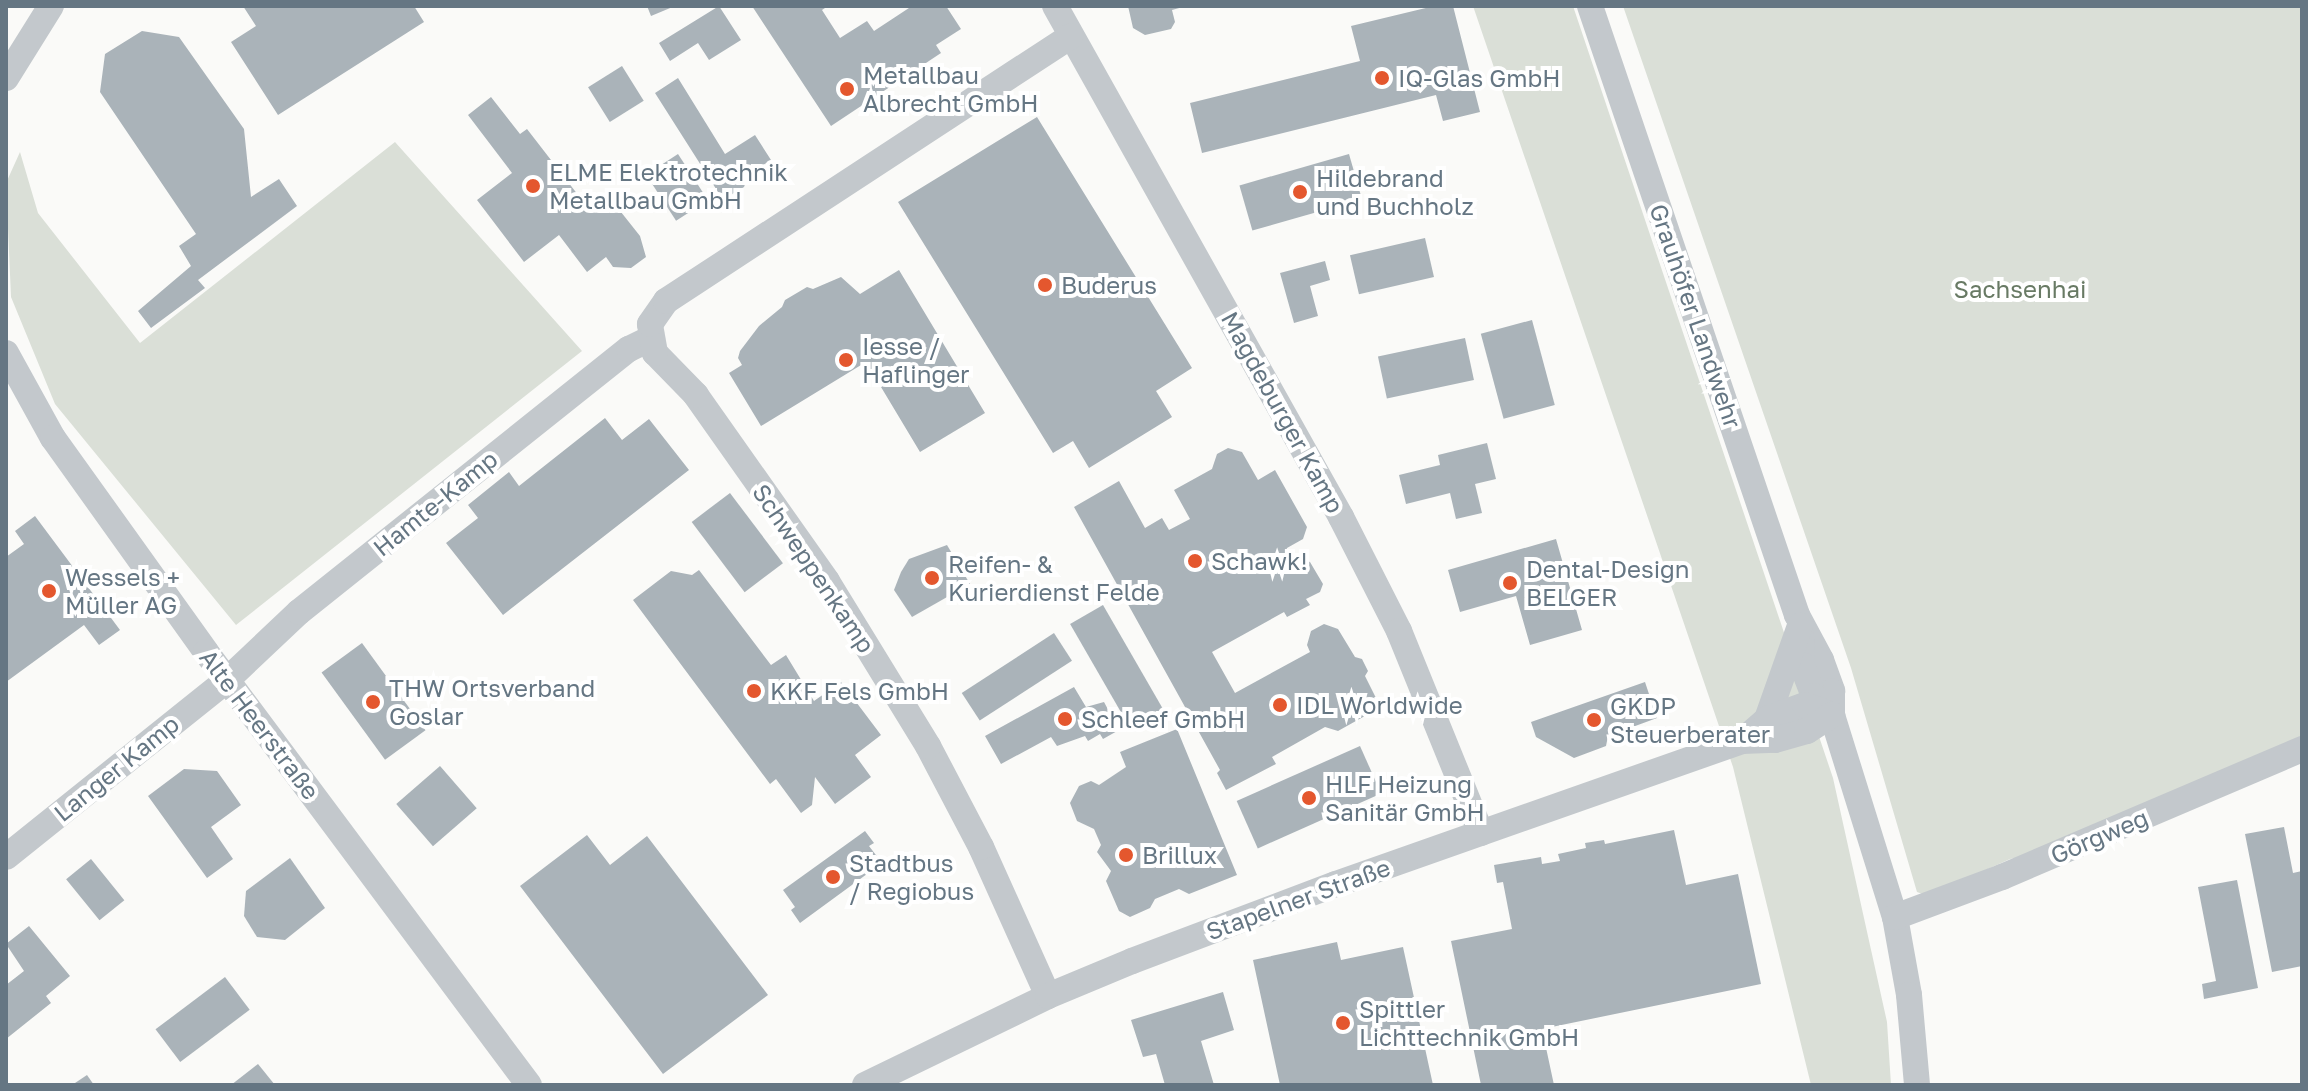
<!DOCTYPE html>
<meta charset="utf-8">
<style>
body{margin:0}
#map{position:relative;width:2308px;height:1091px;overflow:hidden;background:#fafaf8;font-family:"Golos Text",sans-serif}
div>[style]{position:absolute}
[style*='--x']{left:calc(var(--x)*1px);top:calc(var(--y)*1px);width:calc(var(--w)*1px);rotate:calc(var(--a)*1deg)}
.green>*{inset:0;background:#dadfd7}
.building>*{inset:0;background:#aab3b9;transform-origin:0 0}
.minor>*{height:26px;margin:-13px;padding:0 13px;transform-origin:13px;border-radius:13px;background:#c3c8cc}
.dots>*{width:22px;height:22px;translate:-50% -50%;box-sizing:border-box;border:4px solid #fff;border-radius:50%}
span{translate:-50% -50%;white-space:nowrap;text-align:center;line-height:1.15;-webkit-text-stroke:8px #fff;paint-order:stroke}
.poi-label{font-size:24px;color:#657683}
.left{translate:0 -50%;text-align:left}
.park-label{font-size:24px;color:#687a64}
.street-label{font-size:24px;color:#657683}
.frame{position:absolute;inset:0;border:8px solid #657683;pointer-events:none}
</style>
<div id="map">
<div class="green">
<i style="clip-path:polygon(1473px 6px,1573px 6px,1833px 778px,1887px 1022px,1891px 1085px,1811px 1085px,1733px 767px)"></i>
<i style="clip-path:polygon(1623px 6px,2302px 6px,2302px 747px,2031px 855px,2010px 859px,1928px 896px,1917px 892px,1851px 668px)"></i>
<i style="clip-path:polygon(395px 142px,582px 351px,236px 625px,55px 404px,11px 297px,6px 183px,20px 152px,38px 213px,140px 343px)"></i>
</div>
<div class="building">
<i style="clip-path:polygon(243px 6px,414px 6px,424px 22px,278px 115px,231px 42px,256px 26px)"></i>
<i style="clip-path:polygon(647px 6px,675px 6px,651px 16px)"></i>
<i style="clip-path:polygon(719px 6px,741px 40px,709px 60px,698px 43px,670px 61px,659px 43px)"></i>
<i style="clip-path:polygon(752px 6px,828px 6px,822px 10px,840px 38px,867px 21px,874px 31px,912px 6px,946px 6px,961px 29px,936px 45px,941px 53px,831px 126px)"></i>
<i style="clip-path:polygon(1128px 6px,1183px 6px,1183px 7px,1172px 10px,1175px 22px,1171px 29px,1145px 35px,1133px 28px)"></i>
<i style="clip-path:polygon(1434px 6px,1453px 6px,1480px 112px,1443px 121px,1436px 95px,1202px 153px,1190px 103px,1360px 61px,1351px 26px)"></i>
<i style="clip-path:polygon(142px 31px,179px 37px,244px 129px,251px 197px,279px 179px,297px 206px,198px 280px,205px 288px,151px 328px,138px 311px,191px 266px,179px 246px,196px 234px,100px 92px,105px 54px)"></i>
<i style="left:622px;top:66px;width:41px;height:40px;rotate:58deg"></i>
<i style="clip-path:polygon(678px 78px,725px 154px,755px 135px,771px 160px,749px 174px,744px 187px,729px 196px,718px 192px,655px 93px)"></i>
<i style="clip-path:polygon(491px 97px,520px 134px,527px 129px,592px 213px,602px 205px,617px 207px,640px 236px,646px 257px,631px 268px,613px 267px,606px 257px,587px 272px,559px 235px,524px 262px,477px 200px,512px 173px,468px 115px)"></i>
<i style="clip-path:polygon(1037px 117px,1192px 368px,1156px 391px,1172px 417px,1089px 468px,1073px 441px,1053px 453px,898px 202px)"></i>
<i style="left:678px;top:154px;width:55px;height:38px;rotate:57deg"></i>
<i style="left:1349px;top:154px;width:47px;height:114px;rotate:74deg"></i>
<i style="left:1425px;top:238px;width:40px;height:77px;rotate:77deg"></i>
<i style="clip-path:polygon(1325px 261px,1330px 280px,1310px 286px,1318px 316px,1294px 323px,1280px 273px)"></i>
<i style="clip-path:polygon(899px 270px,985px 413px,920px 452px,866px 362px,761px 426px,729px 373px,742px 365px,738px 358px,740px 351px,759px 326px,782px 307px,785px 300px,807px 287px,813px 289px,841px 277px,860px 294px)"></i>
<i style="left:1532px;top:320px;width:88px;height:53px;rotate:75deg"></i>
<i style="left:1465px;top:338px;width:43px;height:89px;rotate:78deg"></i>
<i style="clip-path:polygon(605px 418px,622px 440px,649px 419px,689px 470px,503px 615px,446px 543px,478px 518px,468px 505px,509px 472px,519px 486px)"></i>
<i style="clip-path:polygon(1487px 443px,1496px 479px,1475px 484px,1482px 513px,1456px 519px,1450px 493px,1406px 504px,1399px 475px,1440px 465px,1438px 455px)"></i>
<i style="clip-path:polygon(1228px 448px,1242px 452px,1258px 480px,1275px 470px,1307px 527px,1303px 539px,1287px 548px,1284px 558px,1289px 566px,1302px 559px,1310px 562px,1323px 584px,1320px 592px,1306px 599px,1310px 605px,1287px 617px,1284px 612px,1212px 652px,1235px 693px,1310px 652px,1307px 645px,1311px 631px,1324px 624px,1338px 629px,1355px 657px,1362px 659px,1368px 671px,1365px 676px,1376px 698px,1372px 712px,1338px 731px,1325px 727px,1272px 757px,1276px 764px,1226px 790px,1217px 773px,1220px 770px,1074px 507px,1119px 481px,1145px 528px,1162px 518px,1169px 530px,1190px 519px,1174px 490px,1212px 469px,1217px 454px)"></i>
<i style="left:730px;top:493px;width:88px;height:48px;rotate:53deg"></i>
<i style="clip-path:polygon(35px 516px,120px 630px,99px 645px,84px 625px,6px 682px,6px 557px,24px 544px,15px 531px)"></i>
<i style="clip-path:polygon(1556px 539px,1582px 630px,1530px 645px,1516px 596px,1460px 612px,1448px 570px)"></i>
<i style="clip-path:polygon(947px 545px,970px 584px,912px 617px,894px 590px,901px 572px,909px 559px)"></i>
<i style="clip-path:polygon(699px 570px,771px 665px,786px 655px,814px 701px,841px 682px,881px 735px,855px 755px,871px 777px,835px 804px,815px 777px,812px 805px,801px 813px,776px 779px,770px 784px,633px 600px,671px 571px,692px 575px)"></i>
<i style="left:1103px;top:605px;width:122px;height:38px;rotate:60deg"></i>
<i style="left:1054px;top:633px;width:33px;height:110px;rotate:57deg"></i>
<i style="left:362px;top:643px;width:108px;height:50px;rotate:54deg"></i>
<i style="clip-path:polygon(1645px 682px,1657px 718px,1608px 736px,1606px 746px,1574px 758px,1536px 737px,1531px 722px)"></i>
<i style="clip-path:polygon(1074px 687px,1086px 707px,1104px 702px,1119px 730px,1103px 739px,1100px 734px,1088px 741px,1085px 736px,1057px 746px,1051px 737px,1001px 764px,985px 736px)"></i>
<i style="clip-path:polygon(1177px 729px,1237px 875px,1189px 894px,1179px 889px,1155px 899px,1150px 908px,1130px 917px,1119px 911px,1106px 881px,1111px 871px,1097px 852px,1101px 845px,1094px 829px,1077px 821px,1070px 803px,1079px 786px,1091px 781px,1099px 785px,1126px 767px,1120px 752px)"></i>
<i style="left:1360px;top:746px;width:52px;height:135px;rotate:66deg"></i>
<i style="left:440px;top:766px;width:56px;height:58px;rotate:49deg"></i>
<i style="clip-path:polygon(184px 769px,217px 771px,241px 805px,211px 827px,233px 859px,207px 878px,148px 796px)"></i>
<i style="clip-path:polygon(2284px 827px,2293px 873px,2302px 871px,2302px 966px,2272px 972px,2245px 834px)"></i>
<i style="clip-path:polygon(1674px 830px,1686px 885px,1738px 874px,1761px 984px,1542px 1029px,1554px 1085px,1481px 1085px,1451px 941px,1512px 929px,1503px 882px,1497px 883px,1494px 865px,1541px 857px,1542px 864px,1560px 861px,1558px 854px,1586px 848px,1585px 843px,1604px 840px,1605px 844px)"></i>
<i style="clip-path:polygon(865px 831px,874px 843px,869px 846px,882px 863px,800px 923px,791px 910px,795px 907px,783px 890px)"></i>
<i style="clip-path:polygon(587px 835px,610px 865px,647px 836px,768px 995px,663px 1074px,520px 886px)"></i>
<i style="clip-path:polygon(290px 858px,325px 908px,285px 940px,257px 937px,244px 916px,246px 891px)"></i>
<i style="left:91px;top:859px;width:53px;height:32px;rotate:51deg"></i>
<i style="clip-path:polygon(2237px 880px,2258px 988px,2204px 999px,2202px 984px,2216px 981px,2198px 887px)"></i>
<i style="clip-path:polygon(29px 926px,70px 976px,46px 996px,51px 1003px,6px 1039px,6px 985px,24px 971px,6px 944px)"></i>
<i style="clip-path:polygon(1337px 942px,1341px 960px,1403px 947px,1433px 1085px,1280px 1085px,1253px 960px)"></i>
<i style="left:225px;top:977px;width:41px;height:87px;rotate:53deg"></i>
<i style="clip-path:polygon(1223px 992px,1234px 1030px,1201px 1041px,1214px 1085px,1165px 1085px,1156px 1054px,1143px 1057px,1131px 1020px)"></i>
<i style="clip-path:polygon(258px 1064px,275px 1085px,231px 1085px)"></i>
<i style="clip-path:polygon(87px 1075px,94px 1085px,72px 1085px)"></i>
</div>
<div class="minor">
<i style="--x:1055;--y:6;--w:586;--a:60.76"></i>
<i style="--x:1341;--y:517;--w:128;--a:63"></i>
<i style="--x:1399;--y:631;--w:218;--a:67.9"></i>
<i style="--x:1590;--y:6;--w:643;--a:71.23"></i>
<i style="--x:1797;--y:615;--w:51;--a:61.9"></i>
<i style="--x:1821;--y:660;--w:33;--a:70"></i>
<i style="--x:1832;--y:691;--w:24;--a:90"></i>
<i style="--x:1832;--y:715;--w:212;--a:72.7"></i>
<i style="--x:1895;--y:917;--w:79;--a:79.8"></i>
<i style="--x:1909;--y:995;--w:90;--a:84.9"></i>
<i style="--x:6;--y:78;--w:85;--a:-58"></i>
<i style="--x:6;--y:353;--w:97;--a:61.1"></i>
<i style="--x:53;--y:438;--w:263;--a:54.4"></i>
<i style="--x:206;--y:652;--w:540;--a:53.28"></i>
<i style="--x:1801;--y:635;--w:30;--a:88"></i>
<i style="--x:1802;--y:665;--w:33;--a:69"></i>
<i style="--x:1814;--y:696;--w:26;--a:47"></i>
<i style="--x:1767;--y:719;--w:99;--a:-70.5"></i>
<i style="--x:1742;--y:741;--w:33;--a:-41"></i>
<i style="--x:1767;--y:719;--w:40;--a:-20.2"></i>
<i style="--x:1805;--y:705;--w:29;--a:20"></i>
<i style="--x:6;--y:857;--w:283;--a:-38.7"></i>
<i style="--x:227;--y:680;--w:99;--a:-43.4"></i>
<i style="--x:299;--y:612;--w:422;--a:-38.6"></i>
<i style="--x:629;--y:349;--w:25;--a:-26"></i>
<i style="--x:1895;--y:917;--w:114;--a:-20.5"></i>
<i style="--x:2002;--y:877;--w:326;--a:-23.1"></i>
<i style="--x:1048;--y:996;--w:163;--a:-114.2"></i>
<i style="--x:981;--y:847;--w:114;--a:-117.7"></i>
<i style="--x:928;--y:746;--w:193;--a:-121.5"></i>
<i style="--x:827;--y:581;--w:228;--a:-125.2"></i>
<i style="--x:696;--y:395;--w:59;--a:-134.3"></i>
<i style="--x:655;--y:353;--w:29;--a:-100"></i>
<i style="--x:650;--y:324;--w:28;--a:-55"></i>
<i style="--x:666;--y:301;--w:483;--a:-33.2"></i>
<i style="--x:865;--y:1085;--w:203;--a:-25.9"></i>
<i style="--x:1048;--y:996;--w:91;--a:-22.6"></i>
<i style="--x:1132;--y:961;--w:218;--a:-20.7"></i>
<i style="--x:1336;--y:884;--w:430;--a:-19.4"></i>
<i style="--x:1742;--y:741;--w:33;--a:-2"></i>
<i style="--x:1775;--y:740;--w:33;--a:-16"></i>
<i style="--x:1807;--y:731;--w:30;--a:-33"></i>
</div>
<div class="dots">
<i style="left:1382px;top:78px;background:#e4572e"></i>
<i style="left:847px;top:89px;background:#e4572e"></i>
<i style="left:533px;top:186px;background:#e4572e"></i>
<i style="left:1300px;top:192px;background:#e4572e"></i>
<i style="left:1045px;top:285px;background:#e4572e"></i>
<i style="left:846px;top:360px;background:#e4572e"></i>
<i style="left:1195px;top:561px;background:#e4572e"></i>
<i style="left:932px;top:578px;background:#e4572e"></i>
<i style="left:1510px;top:583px;background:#e4572e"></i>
<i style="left:49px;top:591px;background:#e4572e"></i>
<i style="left:754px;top:691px;background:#e4572e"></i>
<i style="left:373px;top:702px;background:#e4572e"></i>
<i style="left:1280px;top:705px;background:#e4572e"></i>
<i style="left:1065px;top:719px;background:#e4572e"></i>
<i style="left:1594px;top:720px;background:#e4572e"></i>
<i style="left:1309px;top:798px;background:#e4572e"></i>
<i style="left:1126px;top:855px;background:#e4572e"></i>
<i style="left:833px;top:877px;background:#e4572e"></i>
<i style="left:1343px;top:1023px;background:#e4572e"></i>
</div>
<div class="poi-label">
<span class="left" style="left:863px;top:89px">Metallbau<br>Albrecht GmbH</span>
<span class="left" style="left:1398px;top:78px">IQ-Glas GmbH</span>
<span class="left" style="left:549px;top:186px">ELME Elektrotechnik<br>Metallbau GmbH</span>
<span class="left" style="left:1316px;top:192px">Hildebrand<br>und Buchholz</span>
<span class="left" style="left:1061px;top:285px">Buderus</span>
<span class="left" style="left:862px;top:360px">Iesse /<br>Haflinger</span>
<span class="left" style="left:1211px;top:561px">Schawk!</span>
<span class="left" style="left:948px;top:578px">Reifen- &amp;<br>Kurierdienst Felde</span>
<span class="left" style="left:1526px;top:583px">Dental-Design<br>BELGER</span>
<span class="left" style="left:65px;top:591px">Wessels +<br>Müller AG</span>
<span class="left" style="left:389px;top:702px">THW Ortsverband<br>Goslar</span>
<span class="left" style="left:770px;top:691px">KKF Fels GmbH</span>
<span class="left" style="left:1296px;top:705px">IDL Worldwide</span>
<span class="left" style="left:1610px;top:720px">GKDP<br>Steuerberater</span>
<span class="left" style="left:1081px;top:719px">Schleef GmbH</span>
<span class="left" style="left:1325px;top:798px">HLF Heizung<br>Sanitär GmbH</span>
<span class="left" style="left:1142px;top:855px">Brillux</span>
<span class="left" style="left:849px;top:877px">Stadtbus<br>/ Regiobus</span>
<span class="left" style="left:1359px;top:1023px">Spittler<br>Lichttechnik GmbH</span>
</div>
<div class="park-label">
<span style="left:2020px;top:289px">Sachsenhai</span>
</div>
<div class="street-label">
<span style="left:1696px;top:316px;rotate:71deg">Grauhöfer Landwehr</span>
<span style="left:1283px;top:412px;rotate:61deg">Magdeburger Kamp</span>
<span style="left:435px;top:503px;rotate:-39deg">Hamte-Kamp</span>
<span style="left:814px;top:568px;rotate:56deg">Schweppenkamp</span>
<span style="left:260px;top:724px;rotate:53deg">Alte Heerstraße</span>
<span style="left:116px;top:768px;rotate:-39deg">Langer Kamp</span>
<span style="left:2099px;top:836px;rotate:-23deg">Görgweg</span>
<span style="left:1298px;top:899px;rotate:-20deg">Stapelner Straße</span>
</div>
<div class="frame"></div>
</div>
